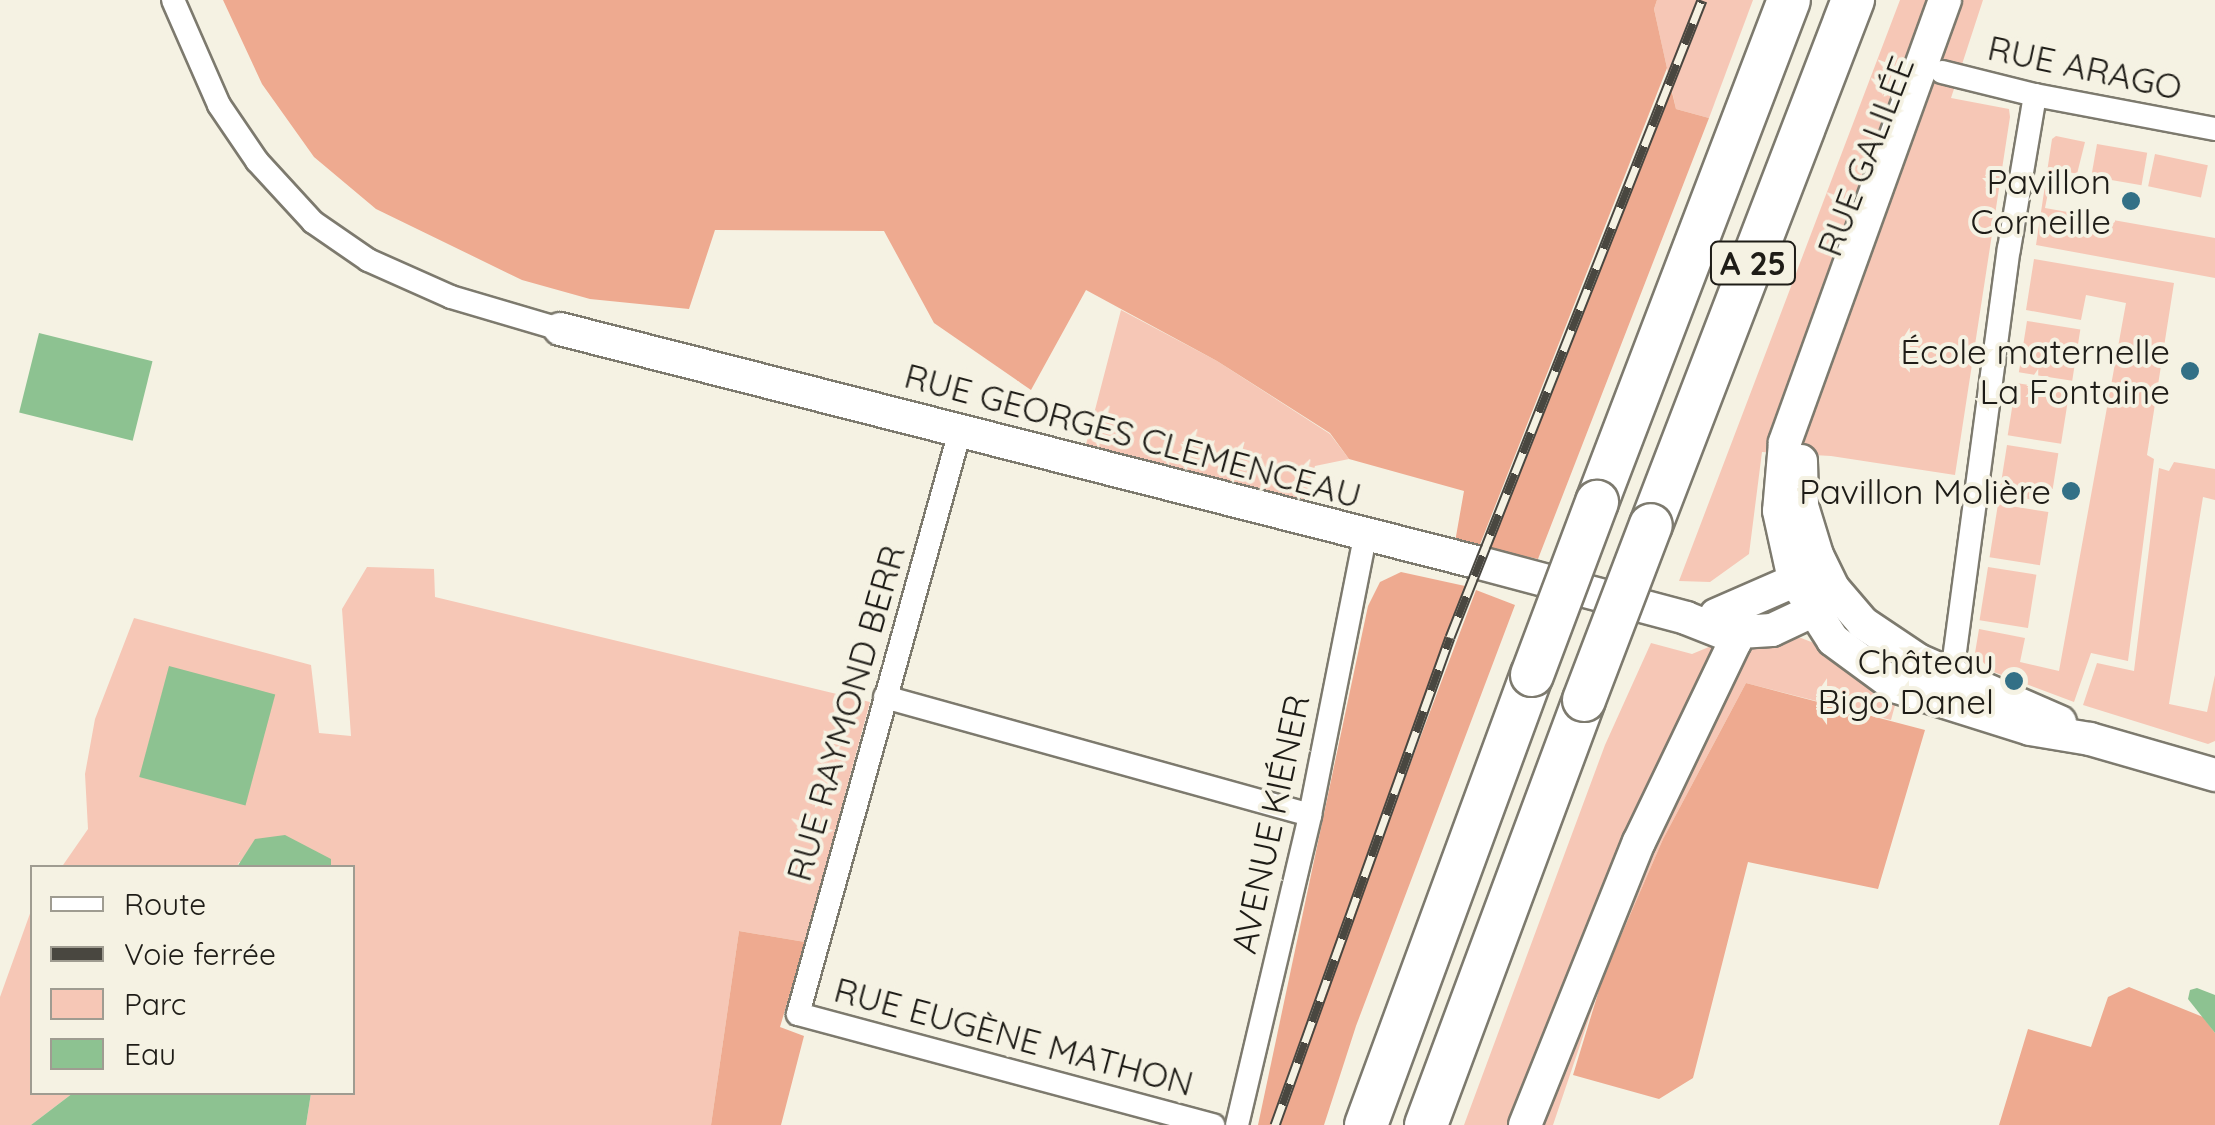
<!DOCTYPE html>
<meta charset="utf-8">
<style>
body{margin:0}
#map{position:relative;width:2215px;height:1125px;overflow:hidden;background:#f5f2e3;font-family:Quicksand,sans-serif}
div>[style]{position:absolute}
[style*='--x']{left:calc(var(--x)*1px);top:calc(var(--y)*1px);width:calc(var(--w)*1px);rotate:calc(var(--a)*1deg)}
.green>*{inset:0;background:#f6c7b6;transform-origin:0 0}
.forest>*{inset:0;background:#eeaa90}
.water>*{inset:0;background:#8dc291;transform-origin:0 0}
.roads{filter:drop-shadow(2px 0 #7d7a6e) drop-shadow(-2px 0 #7d7a6e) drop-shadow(0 2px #7d7a6e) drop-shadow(0 -2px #7d7a6e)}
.street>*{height:22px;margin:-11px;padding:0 11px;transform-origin:11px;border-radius:11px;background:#fff}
.secondary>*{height:32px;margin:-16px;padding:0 16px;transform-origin:16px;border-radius:16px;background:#fff}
.highway>*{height:42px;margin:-21px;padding:0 21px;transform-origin:21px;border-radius:21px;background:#fff}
.rail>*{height:11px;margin-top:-5.5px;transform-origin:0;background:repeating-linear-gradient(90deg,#f5f2e3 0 22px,#494740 0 44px);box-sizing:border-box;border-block:2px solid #494740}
.bridges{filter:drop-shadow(2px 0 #7d7a6e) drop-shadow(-2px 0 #7d7a6e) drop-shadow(0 2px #7d7a6e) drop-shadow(0 -2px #7d7a6e)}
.highway-bridge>*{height:42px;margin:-21px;padding:0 21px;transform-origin:21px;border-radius:21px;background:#fff}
.dots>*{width:28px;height:28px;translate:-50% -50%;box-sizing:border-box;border:5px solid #f5f2e3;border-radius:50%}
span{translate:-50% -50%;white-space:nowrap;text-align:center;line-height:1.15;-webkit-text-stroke:8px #f5f2e3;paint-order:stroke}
.shield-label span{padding:2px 8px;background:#f5f2e3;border:2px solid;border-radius:8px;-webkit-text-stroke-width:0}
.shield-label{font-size:32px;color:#1e1c17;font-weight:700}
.street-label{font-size:35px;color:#1e1c17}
.poi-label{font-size:35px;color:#1e1c17}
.right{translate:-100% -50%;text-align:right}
.legend{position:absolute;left:30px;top:865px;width:325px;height:230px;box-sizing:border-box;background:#f5f2e3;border:2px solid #9f9c91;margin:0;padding:12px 18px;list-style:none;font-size:30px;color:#1e1c17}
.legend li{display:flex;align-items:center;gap:20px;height:50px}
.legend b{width:50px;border:2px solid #9f9c91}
</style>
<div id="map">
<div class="green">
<i style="clip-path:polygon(1657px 0,1753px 0,1709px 118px,1676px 109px,1654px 9px)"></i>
<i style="clip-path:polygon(1900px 0,1983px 0,1951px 98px,2009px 109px,2010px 117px,1955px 475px,1831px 456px,1762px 452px,1749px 554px,1710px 582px,1679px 581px)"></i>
<i style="clip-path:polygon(2056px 136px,2085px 142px,2077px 174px,2053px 168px,2045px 208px,2215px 238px,2215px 278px,2036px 245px,2052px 139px)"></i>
<i style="left:2097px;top:144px;width:51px;height:33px;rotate:10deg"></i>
<i style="left:2155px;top:154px;width:54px;height:33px;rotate:12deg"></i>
<i style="clip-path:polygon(2034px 259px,2174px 283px,2147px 455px,2154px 459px,2128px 661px,2091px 653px,2074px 702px,1991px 671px,1975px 653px,1979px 629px,2025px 638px,2020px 662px,2059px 671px,2126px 303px,2086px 295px,2081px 320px,2026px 310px)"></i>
<i style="clip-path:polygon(1121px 310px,1217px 361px,1330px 434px,1349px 459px,1315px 466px,1302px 505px,1083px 456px)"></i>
<i style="left:2027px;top:321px;width:54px;height:52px;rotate:9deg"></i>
<i style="left:2016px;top:383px;width:54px;height:53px;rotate:9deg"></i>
<i style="left:2007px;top:445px;width:52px;height:50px;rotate:9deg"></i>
<i style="clip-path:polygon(2174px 462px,2215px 469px,2215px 500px,2203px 497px,2169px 704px,2207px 712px,2215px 675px,2215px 741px,2208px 744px,2083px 705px,2097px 663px,2134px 671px,2159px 468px,2169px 471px)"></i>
<i style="left:1998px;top:504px;width:51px;height:54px;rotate:9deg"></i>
<i style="clip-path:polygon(367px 567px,434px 569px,435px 597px,870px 702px,805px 942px,739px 931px,711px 1125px,306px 1125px,311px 1093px,352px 1092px,352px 868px,331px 867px,331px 859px,239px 862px,237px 867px,61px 868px,88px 829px,85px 774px,95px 719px,134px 618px,311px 665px,319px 733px,351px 736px,342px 609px)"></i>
<i style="left:1988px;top:567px;width:49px;height:54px;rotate:9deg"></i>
<i style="clip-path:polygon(1801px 638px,1827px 648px,1897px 698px,1891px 720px,1746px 683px,1663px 839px,1603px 977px,1553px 1125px,1464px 1125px,1605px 745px,1651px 643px,1692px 654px,1721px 642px)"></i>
<i style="clip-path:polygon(32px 908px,32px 1092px,73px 1093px,31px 1125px,0 1125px,0 997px)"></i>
</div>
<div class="forest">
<i style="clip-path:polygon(223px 0,1657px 0,1654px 9px,1667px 68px,1479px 547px,1455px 542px,1464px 491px,1349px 459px,1330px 433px,1217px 361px,1086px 290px,1031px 390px,934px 323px,884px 231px,715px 230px,689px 309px,590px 299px,522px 280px,376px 209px,314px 157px,262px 84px)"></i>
<i style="clip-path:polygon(1671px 88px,1676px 109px,1709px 118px,1538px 559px,1490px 549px)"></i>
<i style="clip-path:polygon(1401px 572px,1465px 586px,1271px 1125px,1258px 1125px,1368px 606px,1380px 582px)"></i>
<i style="clip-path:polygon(1476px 590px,1515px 605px,1356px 1026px,1324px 1125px,1280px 1125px,1340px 950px)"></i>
<i style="clip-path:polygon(1746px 683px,1925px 730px,1878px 889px,1748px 862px,1693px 1078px,1659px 1099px,1573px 1075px,1603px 977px,1663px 839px)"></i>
<i style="clip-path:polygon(739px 931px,805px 942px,780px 1027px,804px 1036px,781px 1125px,711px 1125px)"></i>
<i style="clip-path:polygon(2129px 987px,2203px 1017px,2215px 1033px,2215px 1125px,1999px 1125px,2028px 1029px,2091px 1047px,2108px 997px)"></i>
</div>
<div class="water">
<i style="left:39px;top:333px;width:117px;height:82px;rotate:14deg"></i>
<i style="left:169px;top:666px;width:110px;height:115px;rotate:15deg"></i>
<i style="clip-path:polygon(285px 835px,331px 859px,331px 867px,237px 867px,255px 839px)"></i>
<i style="clip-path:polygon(2197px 988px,2215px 995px,2215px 1033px,2188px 999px,2190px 990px)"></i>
<i style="clip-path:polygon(73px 1093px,73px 1092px,311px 1093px,306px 1125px,31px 1125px)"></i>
</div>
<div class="roads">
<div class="street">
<i style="--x:173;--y:0;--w:115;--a:66.3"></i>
<i style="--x:219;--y:105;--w:68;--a:55.8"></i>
<i style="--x:257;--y:161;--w:83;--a:47.4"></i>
<i style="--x:313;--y:222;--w:67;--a:34.6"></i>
<i style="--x:368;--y:260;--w:91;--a:24"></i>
<i style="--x:451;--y:297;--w:114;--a:16.4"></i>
<i style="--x:1942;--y:72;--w:96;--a:13.9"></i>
<i style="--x:2035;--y:95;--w:183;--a:10.7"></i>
<i style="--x:960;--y:431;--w:605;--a:105.53"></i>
<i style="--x:798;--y:1014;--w:430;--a:15"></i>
<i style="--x:1952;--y:674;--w:429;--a:-82.4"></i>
<i style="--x:2009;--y:249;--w:156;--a:-80.4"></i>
<i style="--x:885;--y:697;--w:441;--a:15.5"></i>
<i style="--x:1237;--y:1125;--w:318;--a:-76.7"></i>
<i style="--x:1310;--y:815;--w:283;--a:-78.8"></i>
</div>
<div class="secondary">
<i style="--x:1945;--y:0;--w:471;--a:109.9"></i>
<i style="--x:1785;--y:443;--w:68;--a:95"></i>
<i style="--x:1779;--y:511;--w:70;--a:77.6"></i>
<i style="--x:1794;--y:579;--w:72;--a:57.4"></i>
<i style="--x:1833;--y:640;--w:79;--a:36.3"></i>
<i style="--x:1897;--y:687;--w:139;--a:17.5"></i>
<i style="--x:2030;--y:729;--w:61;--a:9.5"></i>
<i style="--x:2090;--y:739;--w:130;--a:16.1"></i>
<i style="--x:560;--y:329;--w:949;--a:14.27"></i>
<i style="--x:1480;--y:563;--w:213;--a:14.9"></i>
<i style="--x:1686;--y:618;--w:41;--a:21.5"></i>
<i style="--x:1724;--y:633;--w:48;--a:-3.6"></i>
<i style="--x:1772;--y:630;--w:75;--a:-25.2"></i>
<i style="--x:1801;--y:461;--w:45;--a:88.7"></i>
<i style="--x:1802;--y:506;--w:51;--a:73"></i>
<i style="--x:1817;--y:555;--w:37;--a:64"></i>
<i style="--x:1833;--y:588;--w:46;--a:49.4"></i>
<i style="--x:1863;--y:623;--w:66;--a:33.9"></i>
<i style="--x:1918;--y:660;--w:155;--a:23.6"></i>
<i style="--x:1716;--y:615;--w:105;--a:-23.6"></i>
<i style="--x:1525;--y:1125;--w:305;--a:-68.1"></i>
<i style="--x:1639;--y:842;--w:222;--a:-64.4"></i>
<i style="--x:1735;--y:642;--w:33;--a:-87"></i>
</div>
<div class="highway">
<i style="--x:1597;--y:502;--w:537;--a:-69.07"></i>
<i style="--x:1651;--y:525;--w:563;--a:-68.96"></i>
<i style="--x:1366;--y:1125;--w:480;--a:-69.8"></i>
<i style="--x:1426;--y:1125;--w:453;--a:-69.6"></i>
</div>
</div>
<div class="rail">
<i style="--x:1275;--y:1125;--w:518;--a:-70.27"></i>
<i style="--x:1450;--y:637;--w:685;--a:-68.42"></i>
</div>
<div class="bridges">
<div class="highway-bridge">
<i style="--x:1532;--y:675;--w:185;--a:-69.4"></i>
<i style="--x:1584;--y:700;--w:187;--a:-69.1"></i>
</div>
</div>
<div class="dots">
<i style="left:2131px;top:201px;background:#337086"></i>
<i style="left:2190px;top:371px;background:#337086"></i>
<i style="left:2071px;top:491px;background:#337086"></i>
<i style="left:2014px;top:681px;background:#337086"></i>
</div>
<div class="shield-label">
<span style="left:1753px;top:263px">A 25</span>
</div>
<div class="street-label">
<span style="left:2085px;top:67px;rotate:12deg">RUE ARAGO</span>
<span style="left:1865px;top:156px;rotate:-69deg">RUE GALILÉE</span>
<span style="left:1133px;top:435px;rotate:15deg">RUE GEORGES CLEMENCEAU</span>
<span style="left:845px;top:713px;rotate:-74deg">RUE RAYMOND BERR</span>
<span style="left:1270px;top:824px;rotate:-78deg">AVENUE KIÉNER</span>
<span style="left:1014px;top:1036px;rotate:15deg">RUE EUGÈNE MATHON</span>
</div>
<div class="poi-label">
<span class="right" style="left:2111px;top:201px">Pavillon<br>Corneille</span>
<span class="right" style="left:2170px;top:371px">École maternelle<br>La Fontaine</span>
<span class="right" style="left:2051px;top:491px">Pavillon Molière</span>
<span class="right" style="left:1994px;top:681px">Château<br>Bigo Danel</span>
</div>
<ul class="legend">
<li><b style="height:12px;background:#fff"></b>Route</li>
<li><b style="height:12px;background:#494740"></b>Voie ferrée</li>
<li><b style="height:28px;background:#f6c7b6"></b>Parc</li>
<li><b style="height:28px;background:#8dc291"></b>Eau</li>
</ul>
</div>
